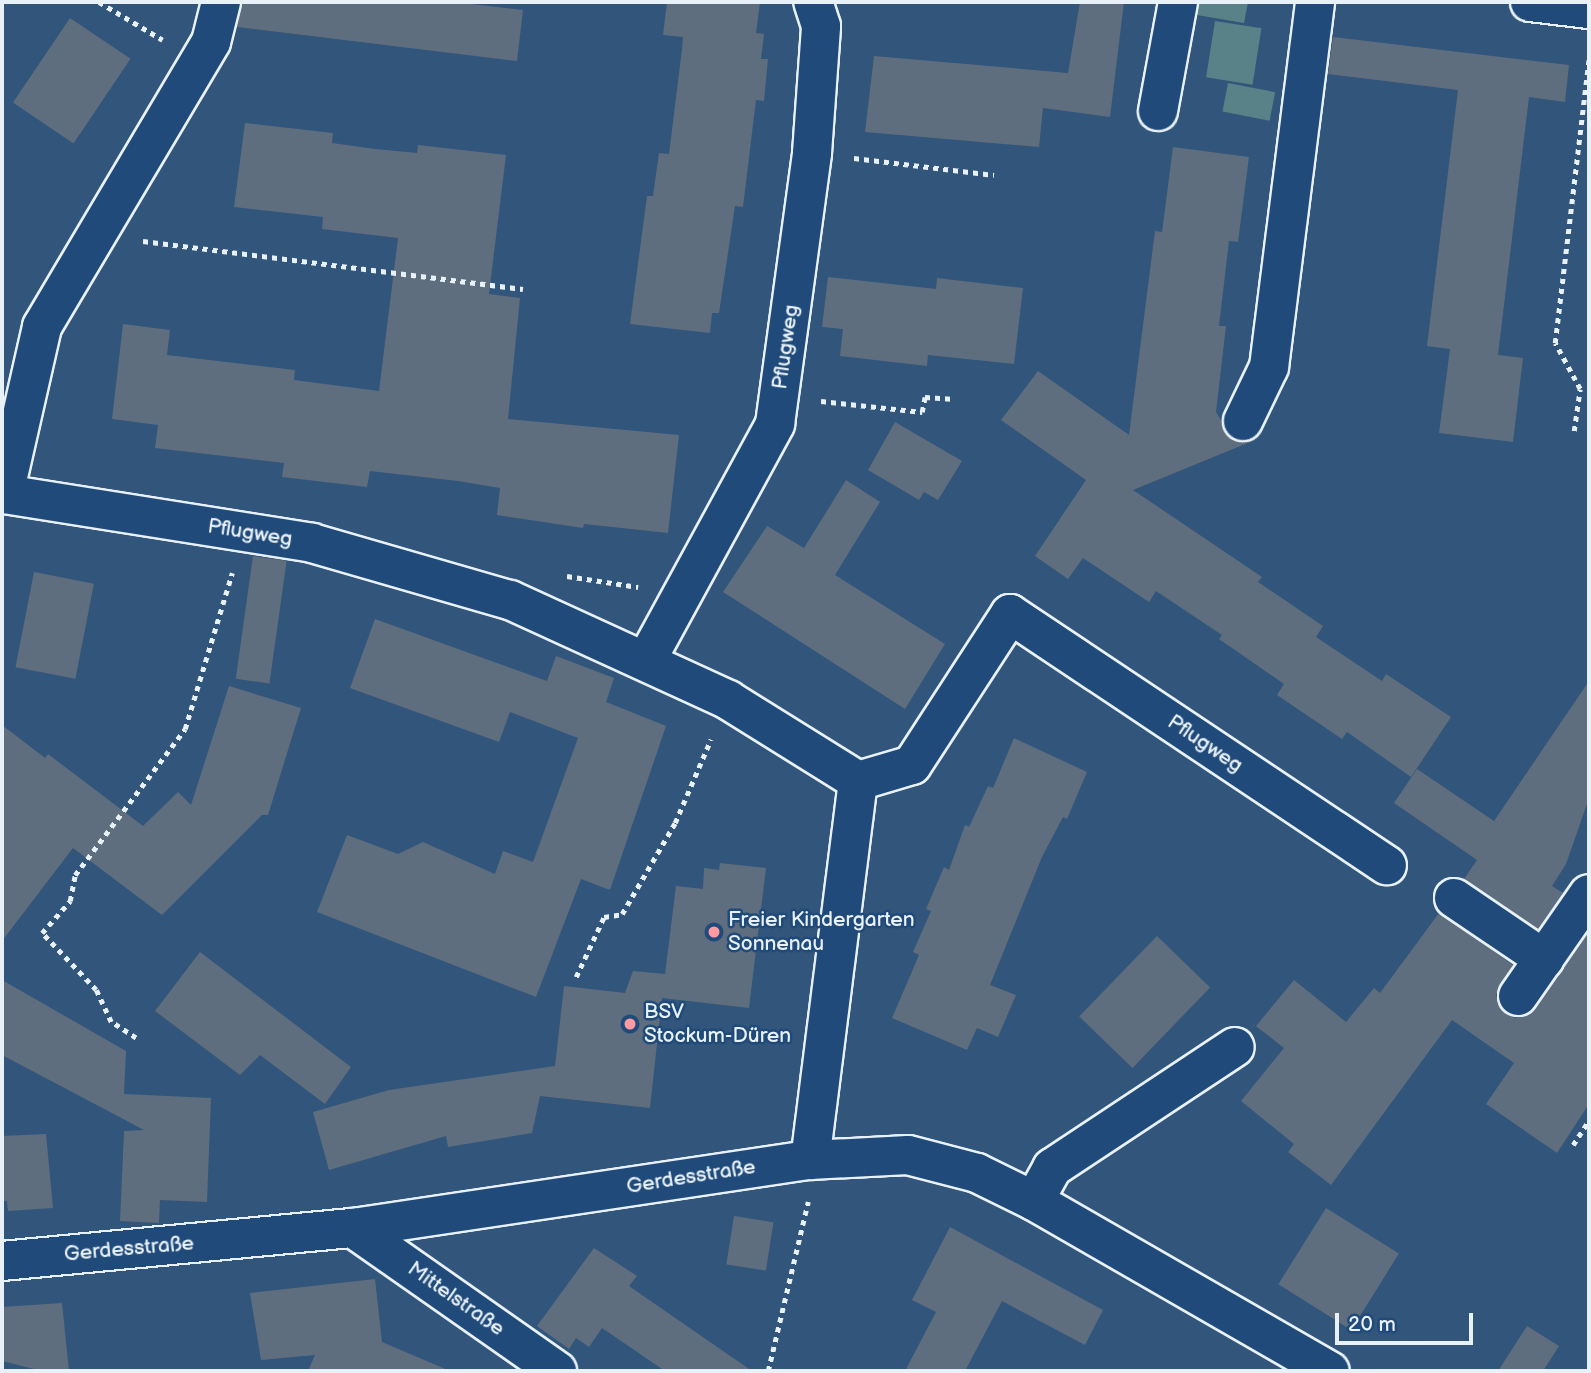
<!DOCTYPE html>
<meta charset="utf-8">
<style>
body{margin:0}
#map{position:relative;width:1591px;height:1373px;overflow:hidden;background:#32557b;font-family:"Balsamiq Sans",sans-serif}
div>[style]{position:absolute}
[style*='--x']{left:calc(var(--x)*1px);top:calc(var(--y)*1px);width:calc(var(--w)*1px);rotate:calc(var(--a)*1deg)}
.green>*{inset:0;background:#598288;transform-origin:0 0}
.building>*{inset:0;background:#5e6e7e;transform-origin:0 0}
.path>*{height:4.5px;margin-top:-2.25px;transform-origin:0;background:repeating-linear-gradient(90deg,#e8f1f8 0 5px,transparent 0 10px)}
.roads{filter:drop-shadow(2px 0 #e8f1f8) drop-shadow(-2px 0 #e8f1f8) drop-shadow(0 2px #e8f1f8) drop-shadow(0 -2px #e8f1f8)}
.minor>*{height:38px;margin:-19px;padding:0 19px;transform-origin:19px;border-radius:19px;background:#1f4a7a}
.dots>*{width:19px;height:19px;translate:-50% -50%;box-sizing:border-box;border:4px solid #1f4a7a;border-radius:50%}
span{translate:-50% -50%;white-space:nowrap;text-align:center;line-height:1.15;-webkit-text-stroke:5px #1f4a7a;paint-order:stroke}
.street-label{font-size:21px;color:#e8f1f8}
.poi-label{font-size:21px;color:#e8f1f8}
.left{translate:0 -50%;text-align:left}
.frame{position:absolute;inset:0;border:4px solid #e8f1f8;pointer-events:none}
.scale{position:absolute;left:1335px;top:1313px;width:138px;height:32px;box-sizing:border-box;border:4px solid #e8f1f8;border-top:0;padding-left:9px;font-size:21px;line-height:24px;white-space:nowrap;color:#e8f1f8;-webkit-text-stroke:5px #1f4a7a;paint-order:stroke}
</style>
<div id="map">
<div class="green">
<i style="clip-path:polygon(1199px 2px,1248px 2px,1244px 23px,1197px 15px)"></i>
<i style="left:1215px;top:21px;width:47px;height:57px;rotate:9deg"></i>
<i style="left:1228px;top:83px;width:48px;height:29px;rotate:11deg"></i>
</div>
<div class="building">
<i style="clip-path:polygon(242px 2px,454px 2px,523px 10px,517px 61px,237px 27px)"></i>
<i style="clip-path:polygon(667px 2px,760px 2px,756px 33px,764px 34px,761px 59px,768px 59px,764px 101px,756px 100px,743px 207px,735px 206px,719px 313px,712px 313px,710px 333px,630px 324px,647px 196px,653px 196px,659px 153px,669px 154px,682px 49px,683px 37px,663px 35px)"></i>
<i style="clip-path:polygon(1080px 2px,1124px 2px,1110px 117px,1043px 108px,1039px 147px,865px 132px,874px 56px,1068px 73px)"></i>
<i style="left:70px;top:18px;width:73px;height:102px;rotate:34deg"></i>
<i style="clip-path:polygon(1333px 37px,1569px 65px,1565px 102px,1529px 97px,1498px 355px,1523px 358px,1513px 442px,1439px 433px,1450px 349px,1427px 346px,1458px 90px,1328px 74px)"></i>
<i style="clip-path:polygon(245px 123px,333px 133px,332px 143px,375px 149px,417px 153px,418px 145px,506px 155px,489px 294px,520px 298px,508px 419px,679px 435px,668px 533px,584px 524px,583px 528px,497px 515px,500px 488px,458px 481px,370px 471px,367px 487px,282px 477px,284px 463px,155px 448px,158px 425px,112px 419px,123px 324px,170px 330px,167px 355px,295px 370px,294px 380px,379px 391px,398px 238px,322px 229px,323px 217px,234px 207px)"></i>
<i style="clip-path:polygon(1173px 147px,1249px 157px,1238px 242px,1229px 241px,1219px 326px,1226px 326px,1216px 412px,1233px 440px,1255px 440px,1133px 490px,1262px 577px,1258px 582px,1323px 626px,1316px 637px,1382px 681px,1386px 674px,1451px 717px,1411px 777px,1347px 732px,1342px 739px,1277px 695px,1284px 684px,1219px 639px,1222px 635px,1156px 591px,1149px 602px,1083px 558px,1068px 579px,1035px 556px,1086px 480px,1001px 420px,1038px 371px,1129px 435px,1155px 231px,1162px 232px)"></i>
<i style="clip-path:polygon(828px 277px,936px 289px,937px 278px,1023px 288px,1014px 364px,928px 355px,927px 366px,840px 356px,843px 329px,822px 327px)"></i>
<i style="clip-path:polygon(895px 422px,962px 461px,938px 500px,924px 492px,919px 500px,868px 470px)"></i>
<i style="clip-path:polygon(846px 480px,880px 502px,835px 575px,945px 644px,905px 709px,723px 592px,767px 526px,804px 548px)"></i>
<i style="left:253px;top:556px;width:34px;height:124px;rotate:8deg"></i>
<i style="left:34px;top:572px;width:61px;height:97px;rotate:11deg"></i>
<i style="clip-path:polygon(375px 619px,547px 681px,556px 656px,614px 678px,606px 702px,666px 726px,610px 890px,581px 879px,536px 997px,317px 912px,347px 835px,398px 854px,423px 842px,495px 874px,503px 851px,533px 862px,578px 738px,510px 712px,499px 742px,350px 688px)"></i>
<i style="clip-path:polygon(1589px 681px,1589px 798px,1566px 864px,1552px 886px,1563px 893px,1538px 929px,1464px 879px,1477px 860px,1394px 803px,1417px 769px,1494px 821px)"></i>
<i style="clip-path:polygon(229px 686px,301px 708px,268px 815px,262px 815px,162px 915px,73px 848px,2px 941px,2px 725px,45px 758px,48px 754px,143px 826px,178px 792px,191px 805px)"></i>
<i style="clip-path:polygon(1014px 738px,1087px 772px,1067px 819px,1063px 817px,1042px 857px,990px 985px,1016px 995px,998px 1037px,977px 1028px,967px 1050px,892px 1018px,919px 955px,913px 952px,931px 911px,926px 909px,944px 867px,949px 870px,965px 825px,969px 827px,988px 786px,993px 788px)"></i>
<i style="clip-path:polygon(720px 863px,766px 868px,749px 1008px,662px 998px,650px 1108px,540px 1096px,532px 1133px,448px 1147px,446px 1136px,329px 1170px,313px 1112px,389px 1090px,555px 1066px,564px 986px,625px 993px,633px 971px,665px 974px,676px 886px,703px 889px,704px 868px,719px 870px)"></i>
<i style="clip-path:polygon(1439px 913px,1513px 965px,1496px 995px,1505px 1013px,1515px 1018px,1536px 1008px,1589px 932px,1589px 1104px,1557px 1153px,1486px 1104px,1514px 1063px,1452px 1020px,1331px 1185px,1288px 1152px,1294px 1144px,1241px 1101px,1284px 1048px,1256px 1026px,1294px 980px,1346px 1022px,1374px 988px,1380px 993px)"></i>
<i style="left:1157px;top:936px;width:74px;height:112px;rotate:44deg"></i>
<i style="clip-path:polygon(200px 952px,351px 1067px,325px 1104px,260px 1055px,240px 1075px,155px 1011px)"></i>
<i style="clip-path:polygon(2px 980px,126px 1051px,124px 1094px,211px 1098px,207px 1202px,160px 1200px,159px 1223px,120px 1221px,124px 1131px,144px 1130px,2px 1055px)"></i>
<i style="clip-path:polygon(46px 1134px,53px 1208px,8px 1211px,7px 1201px,2px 1201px,2px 1136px)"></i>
<i style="left:1326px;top:1208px;width:86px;height:90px;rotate:32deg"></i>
<i style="left:734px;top:1216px;width:40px;height:49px;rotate:9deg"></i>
<i style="clip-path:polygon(950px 1227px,1103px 1310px,1085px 1345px,1002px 1301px,965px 1371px,905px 1371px,936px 1312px,912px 1300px)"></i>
<i style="clip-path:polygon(594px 1248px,637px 1276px,629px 1286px,752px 1371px,665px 1371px,602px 1328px,589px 1347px,576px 1338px,569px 1349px,537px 1326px)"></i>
<i style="clip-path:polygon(375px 1279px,382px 1342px,450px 1371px,308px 1371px,315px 1355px,261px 1360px,250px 1293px)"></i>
<i style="clip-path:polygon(62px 1303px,69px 1371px,42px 1371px,2px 1361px,2px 1307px)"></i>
<i style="clip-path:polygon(1527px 1326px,1559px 1346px,1543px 1371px,1498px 1371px)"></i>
</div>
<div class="path">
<i style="--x:99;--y:2;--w:74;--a:30.7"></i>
<i style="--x:854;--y:158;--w:141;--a:6.9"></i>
<i style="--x:143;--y:241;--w:383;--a:7.2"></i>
<i style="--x:821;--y:401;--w:102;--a:6.2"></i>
<i style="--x:922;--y:412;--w:15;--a:-79"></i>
<i style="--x:925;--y:397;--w:26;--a:4"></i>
<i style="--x:1574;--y:431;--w:42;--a:-81.9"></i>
<i style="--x:1580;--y:389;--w:52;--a:-118.5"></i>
<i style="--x:1555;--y:343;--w:289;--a:-83.2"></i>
<i style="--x:567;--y:576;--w:72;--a:8.8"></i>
<i style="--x:576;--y:977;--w:66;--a:-65"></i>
<i style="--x:604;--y:917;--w:18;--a:-9"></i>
<i style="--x:622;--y:914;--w:105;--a:-59.8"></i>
<i style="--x:675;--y:823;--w:91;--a:-66.8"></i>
<i style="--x:136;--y:1038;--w:30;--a:-147"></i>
<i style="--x:111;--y:1022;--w:35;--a:-115"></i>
<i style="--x:96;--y:990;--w:79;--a:-133.5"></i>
<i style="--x:42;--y:933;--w:43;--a:-48.8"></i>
<i style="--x:70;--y:901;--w:26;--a:-79"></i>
<i style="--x:75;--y:875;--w:183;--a:-53"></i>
<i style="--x:185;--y:729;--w:163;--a:-73.2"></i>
<i style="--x:1573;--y:1145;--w:30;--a:-57"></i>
<i style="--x:768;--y:1371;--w:174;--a:-76.7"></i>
</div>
<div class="roads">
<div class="minor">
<i style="--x:221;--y:2;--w:41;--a:104"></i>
<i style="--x:211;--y:42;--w:331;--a:120.7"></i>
<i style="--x:42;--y:327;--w:171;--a:102.8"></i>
<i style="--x:4;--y:494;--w:312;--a:9"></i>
<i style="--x:312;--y:543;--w:206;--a:16.1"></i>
<i style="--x:510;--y:600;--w:240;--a:24.6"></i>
<i style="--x:728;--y:700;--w:153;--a:31.9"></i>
<i style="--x:858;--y:781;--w:382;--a:97.2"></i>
<i style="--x:1530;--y:2;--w:59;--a:6.8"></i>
<i style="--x:1158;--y:111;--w:111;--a:-79.6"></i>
<i style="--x:1243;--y:421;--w:60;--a:-64.3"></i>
<i style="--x:1269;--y:367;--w:368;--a:-82.8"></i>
<i style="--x:646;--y:661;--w:270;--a:-61.4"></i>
<i style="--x:775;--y:424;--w:274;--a:-82.2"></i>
<i style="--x:812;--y:153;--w:127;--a:-85.9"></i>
<i style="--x:821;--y:26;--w:25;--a:-108"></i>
<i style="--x:858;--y:781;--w:56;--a:-16.5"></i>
<i style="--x:912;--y:765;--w:180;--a:-57"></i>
<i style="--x:1010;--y:614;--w:453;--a:33.7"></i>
<i style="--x:1454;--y:898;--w:109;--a:34.1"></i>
<i style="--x:1518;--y:996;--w:124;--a:-55.2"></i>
<i style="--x:1034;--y:1201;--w:38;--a:-61"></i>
<i style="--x:1052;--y:1168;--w:219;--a:-33.5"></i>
<i style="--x:353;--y:1228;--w:249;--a:35"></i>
<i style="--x:2;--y:1261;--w:353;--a:-5.4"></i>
<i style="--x:353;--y:1228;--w:462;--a:-8.5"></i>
<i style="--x:810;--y:1160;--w:98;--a:-2.9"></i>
<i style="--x:908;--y:1155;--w:71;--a:14.6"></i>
<i style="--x:977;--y:1173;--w:64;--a:26.2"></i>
<i style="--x:1034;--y:1201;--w:341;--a:29.9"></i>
</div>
</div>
<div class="dots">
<i style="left:714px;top:932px;background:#ff9aa2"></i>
<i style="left:630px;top:1024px;background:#ff9aa2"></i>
</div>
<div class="street-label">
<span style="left:786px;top:347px;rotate:-82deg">Pflugweg</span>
<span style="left:250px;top:533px;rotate:9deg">Pflugweg</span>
<span style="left:1205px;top:744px;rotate:34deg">Pflugweg</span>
<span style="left:691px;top:1177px;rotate:-9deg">Gerdesstraße</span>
<span style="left:129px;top:1249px;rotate:-5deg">Gerdesstraße</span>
<span style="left:456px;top:1299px;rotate:35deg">Mittelstraße</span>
</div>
<div class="poi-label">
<span class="left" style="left:728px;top:932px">Freier Kindergarten<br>Sonnenau</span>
<span class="left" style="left:644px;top:1024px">BSV<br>Stockum-Düren</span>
</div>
<div class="frame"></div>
<div class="scale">20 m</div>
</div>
